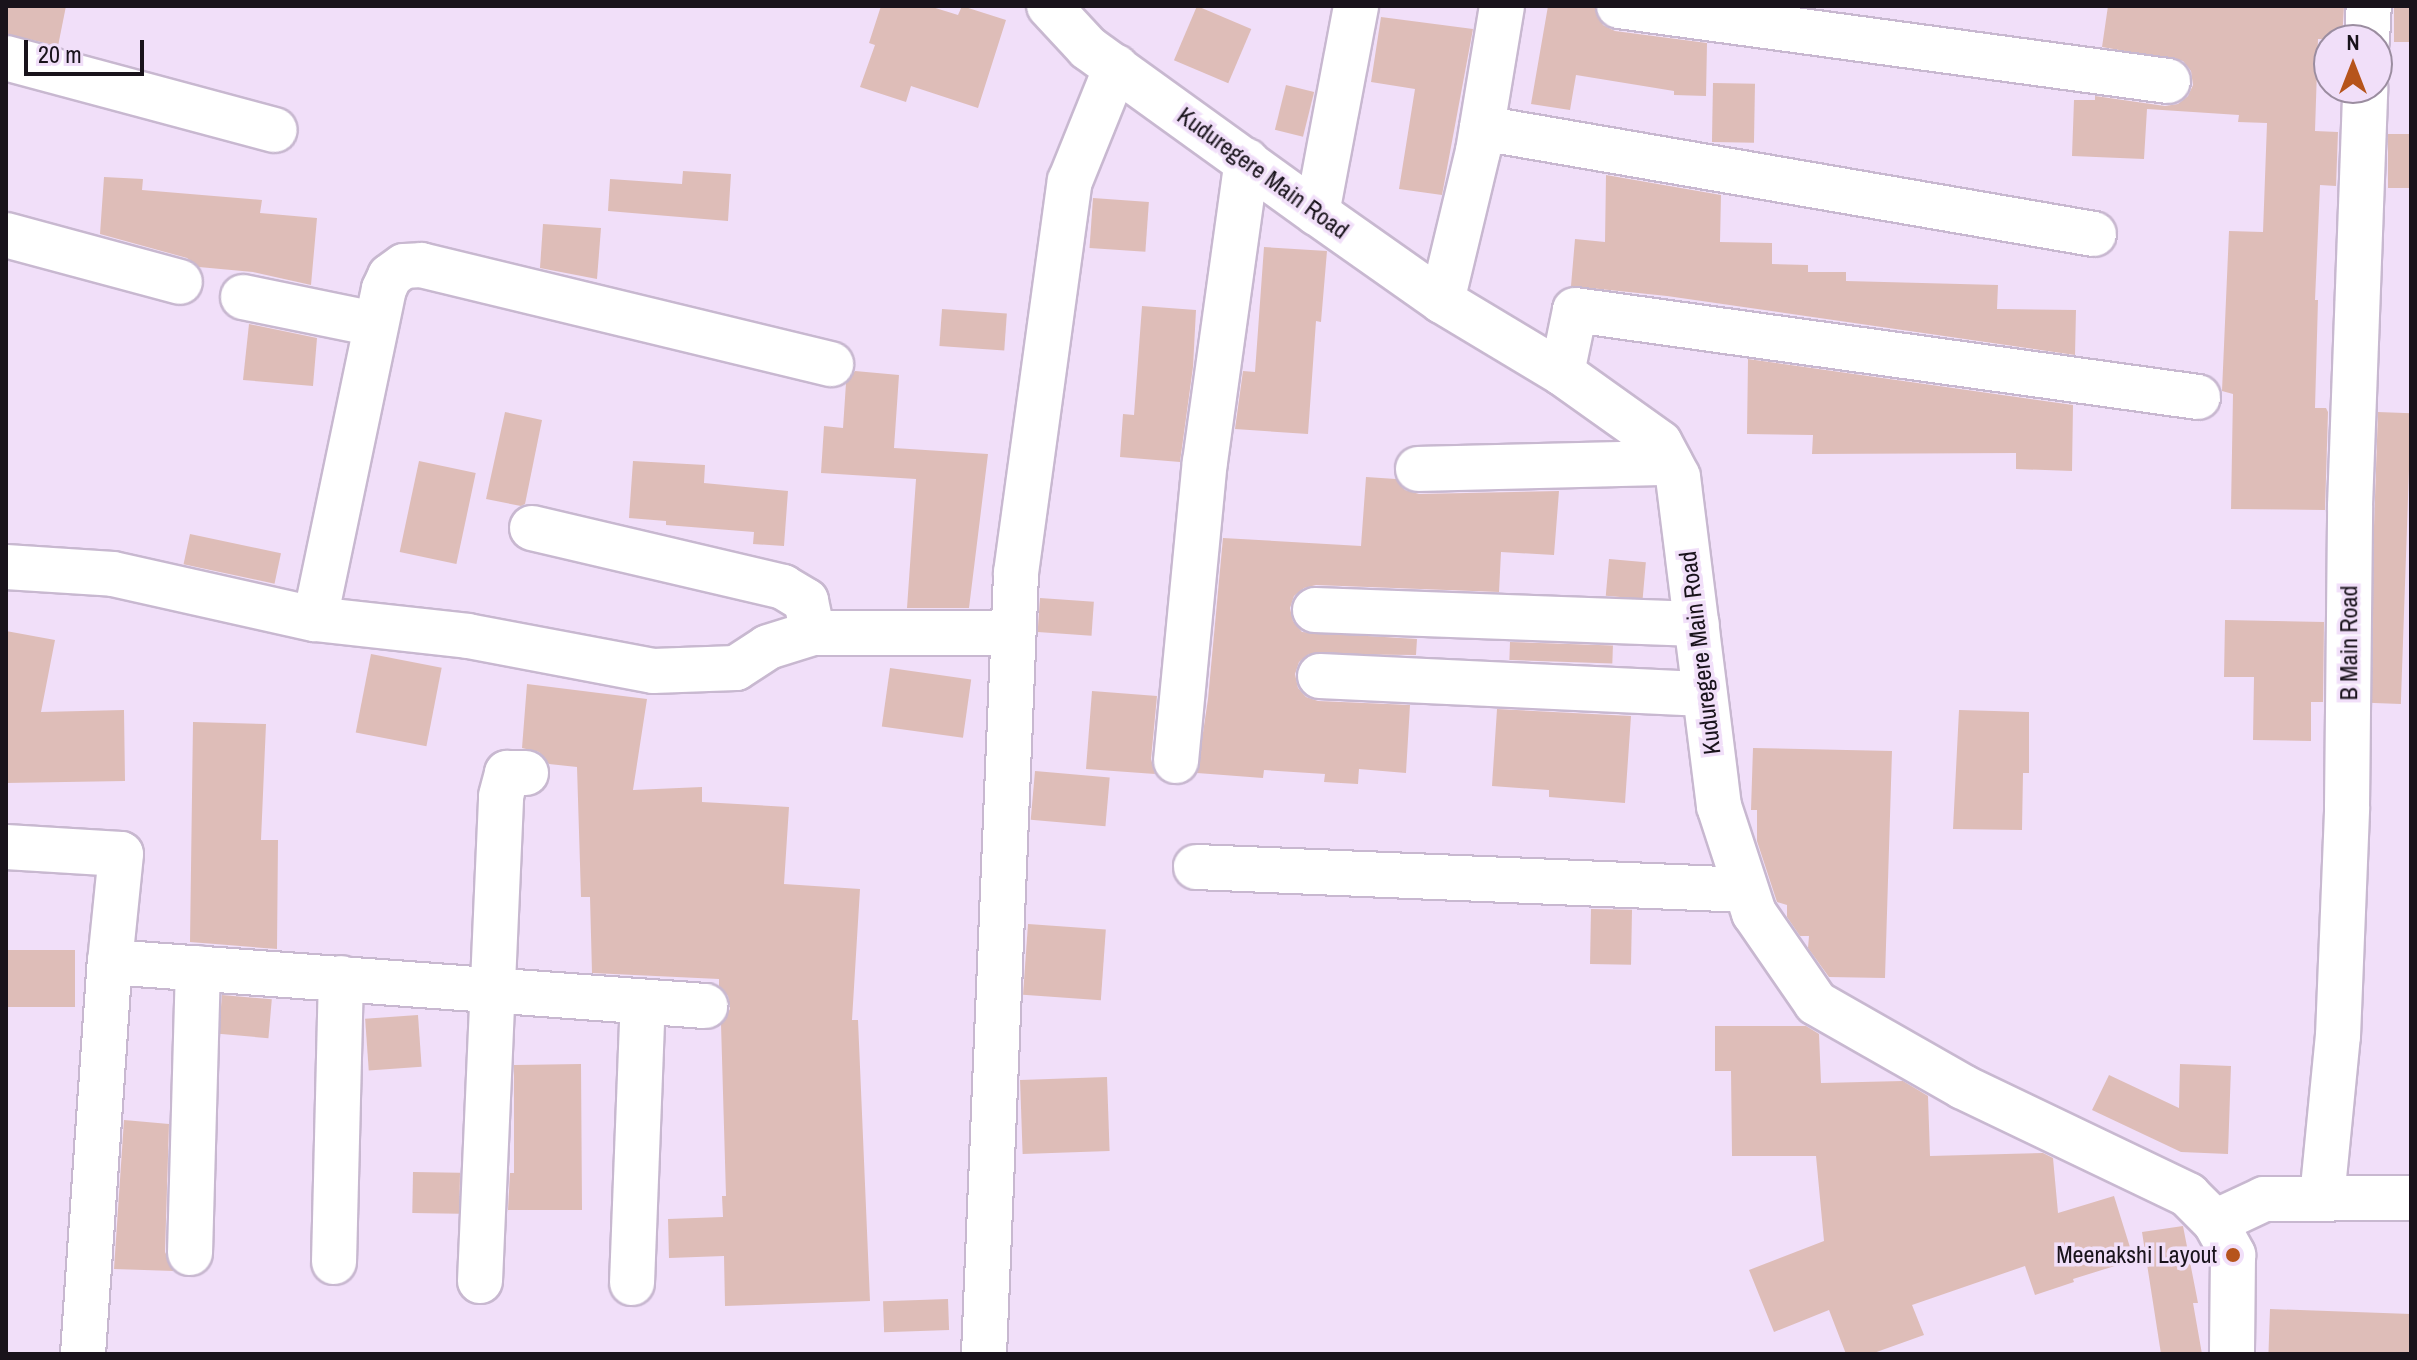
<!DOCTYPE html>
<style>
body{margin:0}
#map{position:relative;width:2417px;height:1360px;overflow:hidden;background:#f1dff9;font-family:"Archivo Narrow",sans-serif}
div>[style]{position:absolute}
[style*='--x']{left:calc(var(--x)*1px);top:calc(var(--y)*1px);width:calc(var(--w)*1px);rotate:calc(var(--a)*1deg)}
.building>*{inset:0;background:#debdb8;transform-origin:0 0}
.roads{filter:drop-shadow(2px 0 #c8b8d0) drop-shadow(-2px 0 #c8b8d0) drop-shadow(0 2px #c8b8d0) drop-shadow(0 -2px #c8b8d0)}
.minor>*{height:44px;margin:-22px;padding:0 22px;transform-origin:22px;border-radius:22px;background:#fff}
.dots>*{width:22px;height:22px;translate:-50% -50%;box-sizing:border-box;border:4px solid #f1dff9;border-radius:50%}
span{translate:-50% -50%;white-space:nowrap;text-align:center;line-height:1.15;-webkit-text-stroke:7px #f1dff9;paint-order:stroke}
.street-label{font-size:24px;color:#19131b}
.poi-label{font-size:24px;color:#19131b}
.right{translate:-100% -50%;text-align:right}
.frame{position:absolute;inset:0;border:8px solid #19131b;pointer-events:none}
.north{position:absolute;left:2313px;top:24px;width:80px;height:80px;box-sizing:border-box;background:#f1dff9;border:2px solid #9b8da0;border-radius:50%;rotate:0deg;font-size:22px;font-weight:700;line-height:32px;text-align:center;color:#19131b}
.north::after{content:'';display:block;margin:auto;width:28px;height:36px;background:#b6541b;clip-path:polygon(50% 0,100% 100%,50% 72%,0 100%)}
.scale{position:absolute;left:24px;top:40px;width:120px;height:36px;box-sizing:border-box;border:4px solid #19131b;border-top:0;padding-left:10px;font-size:24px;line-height:28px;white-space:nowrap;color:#19131b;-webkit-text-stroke:6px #f1dff9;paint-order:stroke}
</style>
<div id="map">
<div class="building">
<i style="clip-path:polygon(6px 6px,66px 6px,58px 46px,6px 34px)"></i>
<i style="clip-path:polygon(881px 6px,929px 6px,958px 15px,962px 6px,1006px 20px,978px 108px,911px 86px,906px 102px,860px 87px,875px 45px,869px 43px)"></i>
<i style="left:1197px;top:6px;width:59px;height:59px;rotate:23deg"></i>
<i style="clip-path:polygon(1548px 6px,1595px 6px,1603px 25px,1615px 31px,1707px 43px,1706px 96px,1674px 95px,1674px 91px,1576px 75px,1570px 110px,1531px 104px)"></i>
<i style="clip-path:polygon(2108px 6px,2344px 6px,2342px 40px,2318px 39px,2315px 131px,2338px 132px,2336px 186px,2320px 185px,2315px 300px,2318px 300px,2315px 408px,2326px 408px,2328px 412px,2325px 510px,2231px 509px,2233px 394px,2222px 391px,2229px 231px,2263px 232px,2267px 123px,2238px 122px,2239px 115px,2147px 109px,2144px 159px,2072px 156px,2074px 100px,2095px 100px,2095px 96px,2165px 106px,2178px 104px,2188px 96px,2193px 85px,2191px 71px,2183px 61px,2102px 47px)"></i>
<i style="left:2394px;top:6px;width:17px;height:36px"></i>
<i style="clip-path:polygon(1381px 17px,1473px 29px,1442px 195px,1399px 189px,1415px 89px,1371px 82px)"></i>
<i style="left:1713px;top:83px;width:42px;height:59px;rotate:1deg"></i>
<i style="left:1286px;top:85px;width:29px;height:46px;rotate:14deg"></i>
<i style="left:2388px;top:134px;width:23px;height:54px"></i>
<i style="clip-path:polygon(683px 171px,731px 174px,728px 221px,608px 211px,610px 179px,682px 184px)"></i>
<i style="clip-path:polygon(1606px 175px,1721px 195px,1720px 242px,1772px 243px,1772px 264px,1808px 265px,1808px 272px,1846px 272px,1846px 281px,1998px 285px,1997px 309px,2076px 310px,2075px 355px,1667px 296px,1571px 286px,1575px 239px,1605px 242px)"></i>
<i style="clip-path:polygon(104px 177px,143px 179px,142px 190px,262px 200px,260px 213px,317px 218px,311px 285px,253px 272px,199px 267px,187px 258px,100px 234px)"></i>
<i style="left:1093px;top:198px;width:56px;height:50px;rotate:4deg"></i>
<i style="clip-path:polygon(543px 224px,601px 228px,597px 279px,540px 268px)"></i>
<i style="clip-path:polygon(1264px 247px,1327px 251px,1321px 322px,1316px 321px,1308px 434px,1235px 429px,1243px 371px,1255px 372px)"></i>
<i style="clip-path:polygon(1142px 306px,1196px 310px,1193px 367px,1180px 462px,1120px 457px,1123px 414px,1134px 415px)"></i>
<i style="left:942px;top:309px;width:65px;height:37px;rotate:4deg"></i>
<i style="clip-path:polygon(249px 324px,317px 338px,313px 386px,243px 380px)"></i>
<i style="clip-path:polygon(1748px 359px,2073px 405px,2072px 471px,2016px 469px,2016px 453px,1812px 454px,1813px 435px,1747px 434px)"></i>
<i style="clip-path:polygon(855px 371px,899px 375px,894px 448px,988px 454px,969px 608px,907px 608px,916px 479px,821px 473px,824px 426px,843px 428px,846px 383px)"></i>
<i style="clip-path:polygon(505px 412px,542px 420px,525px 504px,521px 506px,486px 499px)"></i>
<i style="left:2378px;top:412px;width:33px;height:291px;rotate:2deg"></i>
<i style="left:419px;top:461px;width:58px;height:93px;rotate:12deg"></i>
<i style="clip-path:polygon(633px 461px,705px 465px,704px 483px,788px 491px,784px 546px,753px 544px,754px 532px,666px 525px,666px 521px,629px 518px)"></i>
<i style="clip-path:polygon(1366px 477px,1396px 479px,1405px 490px,1419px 494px,1559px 491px,1554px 555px,1501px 552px,1499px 592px,1316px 585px,1304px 588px,1294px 596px,1290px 608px,1293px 621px,1302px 632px,1417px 639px,1416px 655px,1309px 654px,1299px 662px,1295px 674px,1298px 688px,1306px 697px,1318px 701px,1410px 705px,1406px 773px,1359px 769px,1358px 784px,1324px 782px,1325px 774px,1264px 770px,1263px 778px,1197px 773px,1208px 699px,1223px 538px,1361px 546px)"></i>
<i style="left:190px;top:534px;width:93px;height:31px;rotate:12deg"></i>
<i style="left:1609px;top:559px;width:37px;height:37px;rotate:5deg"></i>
<i style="left:1040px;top:598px;width:54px;height:34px;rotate:4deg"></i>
<i style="clip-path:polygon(2225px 620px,2324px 622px,2323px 702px,2311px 702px,2311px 741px,2253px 740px,2254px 677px,2224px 677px)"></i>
<i style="clip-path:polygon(6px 631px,55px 640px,41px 712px,124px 710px,125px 781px,6px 783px)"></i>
<i style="left:1510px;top:642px;width:103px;height:18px;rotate:2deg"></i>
<i style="left:371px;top:654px;width:72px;height:80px;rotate:11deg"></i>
<i style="left:890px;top:668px;width:82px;height:59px;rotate:8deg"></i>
<i style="clip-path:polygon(527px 684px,647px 699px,633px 790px,702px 787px,702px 802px,789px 807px,784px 884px,860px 889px,852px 1020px,858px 1020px,870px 1301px,725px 1306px,724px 1256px,669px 1258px,668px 1219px,723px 1217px,722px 1196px,726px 1196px,721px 1024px,730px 1009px,728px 996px,719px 986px,719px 979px,592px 973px,590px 897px,581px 897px,577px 767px,549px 764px,539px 752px,522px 748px)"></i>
<i style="clip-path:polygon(1092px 691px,1157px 696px,1151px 759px,1155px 774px,1086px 769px)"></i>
<i style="clip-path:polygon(1497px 709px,1631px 716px,1625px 803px,1549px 797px,1549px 790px,1492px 786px)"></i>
<i style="clip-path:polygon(1959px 710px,2029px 712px,2029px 773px,2023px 773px,2022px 830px,1953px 829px)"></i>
<i style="clip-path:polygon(193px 722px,266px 724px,261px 840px,278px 840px,277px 949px,190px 942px)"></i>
<i style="clip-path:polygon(1753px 748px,1892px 751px,1885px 978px,1829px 977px,1808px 948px,1809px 936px,1800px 936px,1787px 917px,1787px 905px,1777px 902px,1757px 841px,1757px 810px,1751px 810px)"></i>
<i style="left:1035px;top:771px;width:75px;height:49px;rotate:5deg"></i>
<i style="left:1591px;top:909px;width:41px;height:55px;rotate:1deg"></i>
<i style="left:1028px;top:924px;width:78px;height:71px;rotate:4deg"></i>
<i style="left:8px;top:950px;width:67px;height:57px"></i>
<i style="left:222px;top:995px;width:50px;height:39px;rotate:5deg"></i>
<i style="left:418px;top:1015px;width:52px;height:53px;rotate:86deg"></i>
<i style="clip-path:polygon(1715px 1026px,1806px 1026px,1819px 1034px,1821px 1083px,1903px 1081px,1928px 1096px,1930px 1156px,2043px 1153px,2053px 1158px,2058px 1213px,2114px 1196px,2134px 1260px,2073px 1279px,2074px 1282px,2035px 1295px,2025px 1266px,1912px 1305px,1924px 1335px,1871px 1354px,1846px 1354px,1829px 1310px,1774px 1332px,1749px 1270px,1824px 1241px,1816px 1156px,1732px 1156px,1731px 1071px,1715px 1071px)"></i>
<i style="clip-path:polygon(581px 1064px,582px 1210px,508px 1210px,510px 1173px,514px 1173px,514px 1065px)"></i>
<i style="clip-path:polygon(2180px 1064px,2231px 1066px,2228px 1154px,2181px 1152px,2092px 1110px,2109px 1075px,2179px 1108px)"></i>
<i style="left:1107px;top:1077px;width:74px;height:87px;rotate:88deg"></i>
<i style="clip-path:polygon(124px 1120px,169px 1124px,165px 1252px,174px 1271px,114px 1269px)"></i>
<i style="left:413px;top:1172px;width:47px;height:41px;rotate:1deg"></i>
<i style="clip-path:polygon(2183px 1226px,2198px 1303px,2193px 1303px,2202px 1354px,2161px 1354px,2142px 1232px)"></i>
<i style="left:948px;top:1299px;width:31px;height:65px;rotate:88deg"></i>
<i style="left:2270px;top:1309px;width:141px;height:45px;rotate:2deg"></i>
</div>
<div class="roads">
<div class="minor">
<i style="--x:1049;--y:6;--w:57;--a:47.1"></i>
<i style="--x:1088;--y:48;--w:282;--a:35.8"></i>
<i style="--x:1317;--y:213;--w:153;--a:35.1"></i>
<i style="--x:1442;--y:301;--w:140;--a:31"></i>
<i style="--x:1562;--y:373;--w:120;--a:35.5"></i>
<i style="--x:1660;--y:443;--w:38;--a:62"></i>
<i style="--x:1678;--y:477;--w:332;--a:82.9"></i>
<i style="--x:1719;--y:806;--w:113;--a:71.9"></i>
<i style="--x:1754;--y:913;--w:109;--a:55.4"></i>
<i style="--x:1816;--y:1003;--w:169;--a:29.7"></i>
<i style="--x:1963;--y:1087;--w:250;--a:25.6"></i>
<i style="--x:2188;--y:1195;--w:38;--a:45"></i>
<i style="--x:2215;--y:1222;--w:38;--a:61"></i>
<i style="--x:2233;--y:1255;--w:99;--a:90.6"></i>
<i style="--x:1619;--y:6;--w:554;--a:7.78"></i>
<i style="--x:2367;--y:40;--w:34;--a:-87"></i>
<i style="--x:6;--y:58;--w:278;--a:15"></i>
<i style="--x:1482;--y:128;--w:621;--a:9.83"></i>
<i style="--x:1317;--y:213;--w:211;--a:-79.3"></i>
<i style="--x:6;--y:235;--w:180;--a:15.1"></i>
<i style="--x:243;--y:297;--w:135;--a:11.6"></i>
<i style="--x:1442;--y:301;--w:154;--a:-76.5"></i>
<i style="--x:1478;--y:151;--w:147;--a:-80.6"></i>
<i style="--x:1562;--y:373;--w:64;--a:-78.3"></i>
<i style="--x:1575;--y:310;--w:629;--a:7.95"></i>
<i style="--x:1418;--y:469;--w:252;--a:-1.4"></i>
<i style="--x:532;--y:528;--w:258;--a:13.2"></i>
<i style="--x:783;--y:587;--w:27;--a:31"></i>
<i style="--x:806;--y:601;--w:33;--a:78"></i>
<i style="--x:6;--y:567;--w:107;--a:3.7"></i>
<i style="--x:113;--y:574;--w:207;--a:12.6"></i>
<i style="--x:315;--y:619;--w:154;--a:6.3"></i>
<i style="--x:468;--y:636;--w:188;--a:10.7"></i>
<i style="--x:653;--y:671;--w:83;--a:-2.1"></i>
<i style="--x:736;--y:668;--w:38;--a:-33"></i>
<i style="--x:768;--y:647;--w:47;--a:-17.3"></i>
<i style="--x:813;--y:633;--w:200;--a:0"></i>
<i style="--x:1315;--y:610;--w:382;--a:2.1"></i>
<i style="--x:315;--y:619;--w:337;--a:-78.2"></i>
<i style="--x:384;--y:289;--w:14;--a:-65"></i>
<i style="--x:390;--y:276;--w:17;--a:-36"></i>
<i style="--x:404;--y:266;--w:17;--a:-3"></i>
<i style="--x:421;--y:265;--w:422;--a:13.6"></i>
<i style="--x:1320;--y:676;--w:385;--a:2.7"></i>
<i style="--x:1176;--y:761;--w:300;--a:-84.5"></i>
<i style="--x:1205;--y:462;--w:304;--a:-82.1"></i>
<i style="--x:6;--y:847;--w:115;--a:3.5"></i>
<i style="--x:121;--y:854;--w:109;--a:95.8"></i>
<i style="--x:110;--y:962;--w:597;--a:4.23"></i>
<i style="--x:1196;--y:867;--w:550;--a:2.39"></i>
<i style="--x:2322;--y:1198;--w:163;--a:-84.4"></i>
<i style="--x:2338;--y:1036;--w:229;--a:-87.7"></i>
<i style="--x:2347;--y:807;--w:301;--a:-89.4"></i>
<i style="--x:2350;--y:506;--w:418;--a:-87.9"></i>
<i style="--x:2215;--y:1222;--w:54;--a:-25.1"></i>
<i style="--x:2264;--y:1199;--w:147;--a:-0.4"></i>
<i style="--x:190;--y:1253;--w:285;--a:-88.4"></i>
<i style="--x:334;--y:1262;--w:284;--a:-88.6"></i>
<i style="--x:480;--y:1281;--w:485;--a:-87.5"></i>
<i style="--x:501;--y:796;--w:24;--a:-75"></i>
<i style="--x:507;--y:773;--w:19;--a:0"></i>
<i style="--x:632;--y:1283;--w:281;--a:-87.8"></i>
<i style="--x:83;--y:1354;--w:393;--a:-86.1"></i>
<i style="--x:984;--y:1354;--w:782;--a:-87.65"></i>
<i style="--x:1016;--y:573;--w:396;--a:-82.2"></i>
<i style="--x:1070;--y:181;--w:123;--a:-68"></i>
</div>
</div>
<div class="dots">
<i style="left:2233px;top:1255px;background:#b6541b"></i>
</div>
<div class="street-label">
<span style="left:1263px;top:173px;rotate:36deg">Kuduregere Main Road</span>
<span style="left:2349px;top:643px;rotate:-90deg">B Main Road</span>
<span style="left:1700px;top:653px;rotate:-97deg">Kuduregere Main Road</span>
</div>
<div class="poi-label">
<span class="right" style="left:2217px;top:1255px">Meenakshi Layout</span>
</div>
<div class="frame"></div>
<div class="north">N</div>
<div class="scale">20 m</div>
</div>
